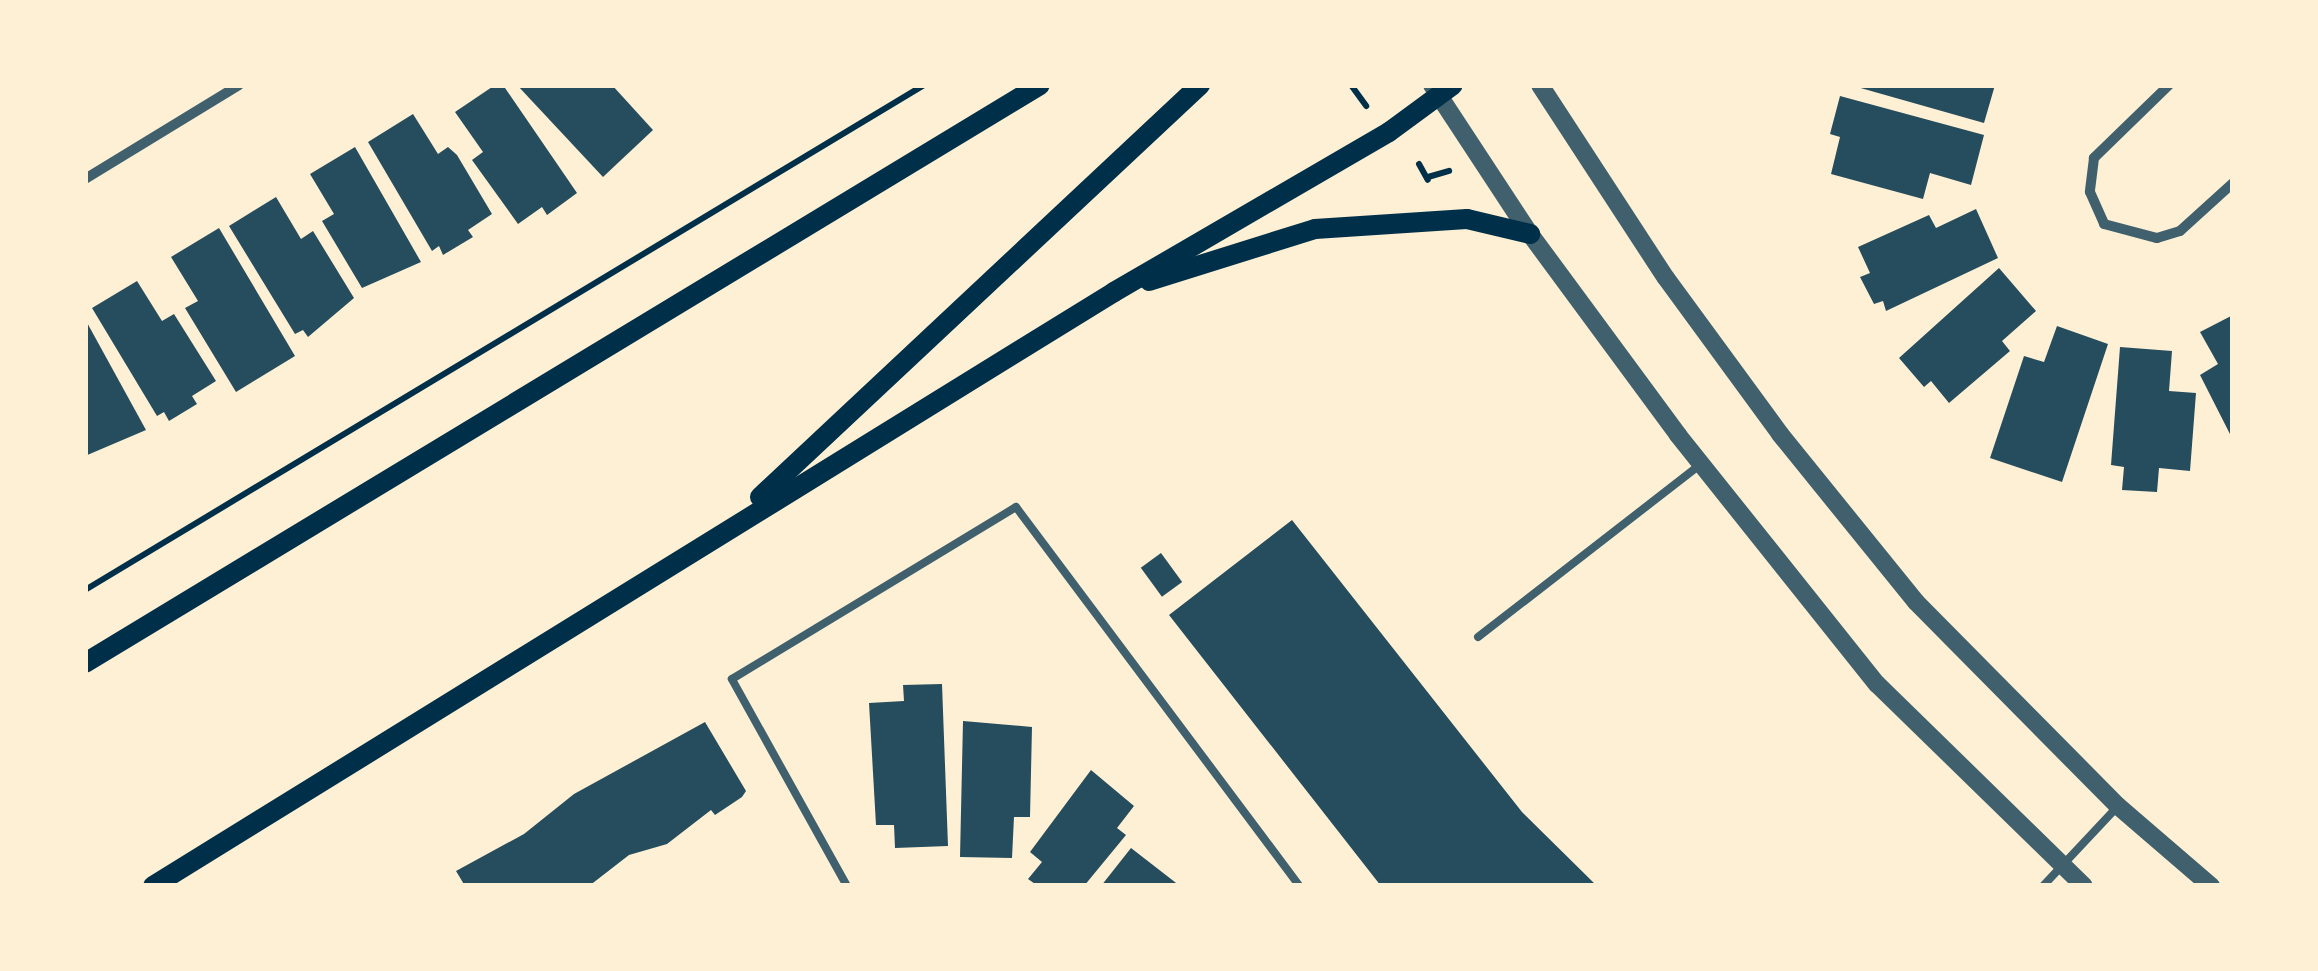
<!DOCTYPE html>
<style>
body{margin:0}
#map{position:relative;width:2318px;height:971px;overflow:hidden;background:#fdf0d5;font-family:Signika,sans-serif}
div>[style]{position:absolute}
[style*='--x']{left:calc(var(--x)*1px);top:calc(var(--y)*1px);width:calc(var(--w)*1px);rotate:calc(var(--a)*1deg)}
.building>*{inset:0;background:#264d5e;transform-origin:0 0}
.path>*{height:6px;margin:-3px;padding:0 3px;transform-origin:3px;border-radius:3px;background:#003049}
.service>*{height:8px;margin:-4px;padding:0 4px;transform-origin:4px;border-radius:4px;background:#3f606c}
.minor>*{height:10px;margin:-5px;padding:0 5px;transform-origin:5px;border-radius:5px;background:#3f606c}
.tertiary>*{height:18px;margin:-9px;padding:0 9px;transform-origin:9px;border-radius:9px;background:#3f606c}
.secondary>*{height:20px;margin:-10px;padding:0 10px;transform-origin:10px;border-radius:10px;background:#003049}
span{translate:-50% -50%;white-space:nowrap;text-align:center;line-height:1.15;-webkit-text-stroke:9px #fdf0d5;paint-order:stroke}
.frame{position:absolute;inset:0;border:88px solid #fdf0d5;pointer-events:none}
</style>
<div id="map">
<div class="building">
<i style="clip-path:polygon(495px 85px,503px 85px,577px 193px,547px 215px,542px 207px,518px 224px,472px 160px,483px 152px,455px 112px)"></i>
<i style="clip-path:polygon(517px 85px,612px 85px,653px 130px,603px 177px)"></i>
<i style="clip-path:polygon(1850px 85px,1995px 85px,1984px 123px)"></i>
<i style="clip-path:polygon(1840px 96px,1984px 135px,1971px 185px,1930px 173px,1923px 199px,1831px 174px,1840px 137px,1830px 134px)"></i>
<i style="clip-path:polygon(413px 114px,438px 154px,448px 147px,457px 155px,492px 214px,468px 230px,473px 237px,443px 255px,439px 246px,432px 251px,368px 142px)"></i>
<i style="clip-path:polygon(355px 147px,421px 262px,362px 288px,322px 221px,334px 214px,310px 174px)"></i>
<i style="clip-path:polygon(276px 197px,301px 239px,313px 231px,354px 298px,308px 337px,303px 330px,295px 334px,229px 226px)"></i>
<i style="clip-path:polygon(1976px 209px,1998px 258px,1886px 311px,1883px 301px,1874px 304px,1860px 277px,1870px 273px,1858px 247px,1929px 215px,1936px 228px)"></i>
<i style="clip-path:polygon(219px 228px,295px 356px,236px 392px,185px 308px,198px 301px,171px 257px)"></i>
<i style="clip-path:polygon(1999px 268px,2036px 311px,2002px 341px,2010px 351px,1949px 403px,1931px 381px,1924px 387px,1899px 358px)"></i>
<i style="clip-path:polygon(137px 281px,162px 321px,174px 314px,216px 381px,192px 396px,197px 404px,169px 421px,164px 412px,157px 416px,92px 308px)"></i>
<i style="clip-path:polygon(2233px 315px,2233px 440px,2200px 375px,2218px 364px,2200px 332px)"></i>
<i style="clip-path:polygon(85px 319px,146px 430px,85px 456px)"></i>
<i style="clip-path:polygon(2057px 326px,2108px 344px,2062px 482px,1990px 458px,2024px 356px,2044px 362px)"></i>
<i style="clip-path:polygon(2120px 347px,2172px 351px,2169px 391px,2196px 393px,2190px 471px,2159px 468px,2157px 492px,2122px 490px,2124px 467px,2111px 465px)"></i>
<i style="clip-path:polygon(1292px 520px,1522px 812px,1597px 886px,1381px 886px,1169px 615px)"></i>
<i style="left:1161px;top:553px;width:36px;height:25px;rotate:54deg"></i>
<i style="clip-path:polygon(942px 684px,948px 846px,895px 848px,894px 825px,876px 825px,869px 703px,904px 701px,903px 685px)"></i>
<i style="clip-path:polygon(963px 721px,1032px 727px,1030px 817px,1014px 817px,1012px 858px,960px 857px)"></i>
<i style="clip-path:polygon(705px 722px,746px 791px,742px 797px,715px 815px,711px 810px,667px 844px,629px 855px,589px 886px,465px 886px,456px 871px,524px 834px,574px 794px)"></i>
<i style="clip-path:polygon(1091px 770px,1134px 806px,1117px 828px,1126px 835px,1084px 886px,1038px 886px,1028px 879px,1042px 862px,1030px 852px)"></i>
<i style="clip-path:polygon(1131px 848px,1180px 886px,1101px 886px)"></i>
</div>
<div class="path">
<i style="--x:1351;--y:85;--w:26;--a:54"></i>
<i style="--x:1419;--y:164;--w:18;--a:61"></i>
<i style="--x:1428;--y:177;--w:22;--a:-16"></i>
<i style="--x:85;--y:590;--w:979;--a:-31.04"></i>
</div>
<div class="service">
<i style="--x:1478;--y:637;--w:281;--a:-37.8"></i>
<i style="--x:847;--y:886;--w:237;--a:-119.1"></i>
<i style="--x:732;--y:679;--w:332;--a:-31.2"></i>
<i style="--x:1016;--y:507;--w:474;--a:53.2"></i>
<i style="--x:2043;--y:886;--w:110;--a:-46.8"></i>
</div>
<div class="minor">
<i style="--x:2169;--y:85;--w:105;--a:135.8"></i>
<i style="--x:2094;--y:158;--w:34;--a:97"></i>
<i style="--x:2090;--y:192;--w:35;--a:66"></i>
<i style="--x:2104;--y:224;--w:55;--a:14.8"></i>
<i style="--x:2157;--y:238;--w:24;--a:-17"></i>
<i style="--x:2180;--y:231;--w:72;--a:-42.2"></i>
<i style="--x:85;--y:179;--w:180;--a:-31.4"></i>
</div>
<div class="tertiary">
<i style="--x:1432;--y:85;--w:178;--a:56.7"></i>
<i style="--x:1530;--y:234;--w:250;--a:53.6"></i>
<i style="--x:1678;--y:435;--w:319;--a:51.4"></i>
<i style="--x:1877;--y:684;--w:289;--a:44.3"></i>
<i style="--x:1540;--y:85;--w:230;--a:56.9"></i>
<i style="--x:1666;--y:278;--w:193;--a:53.8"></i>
<i style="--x:1780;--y:434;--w:216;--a:51"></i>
<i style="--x:1916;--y:602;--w:287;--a:45.3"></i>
<i style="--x:2118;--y:806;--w:123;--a:40.7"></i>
</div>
<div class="secondary">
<i style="--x:1149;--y:281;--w:174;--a:-17.4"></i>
<i style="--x:1315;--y:229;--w:152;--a:-3.8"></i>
<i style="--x:1467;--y:219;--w:65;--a:13.4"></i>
<i style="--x:760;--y:497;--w:603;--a:-43.12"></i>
<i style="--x:85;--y:663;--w:1116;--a:-31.18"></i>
<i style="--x:153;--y:886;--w:1130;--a:-31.72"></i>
<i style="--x:1114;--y:292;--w:318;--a:-30.2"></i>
<i style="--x:1389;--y:132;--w:79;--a:-36.3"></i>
</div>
<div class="frame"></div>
</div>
